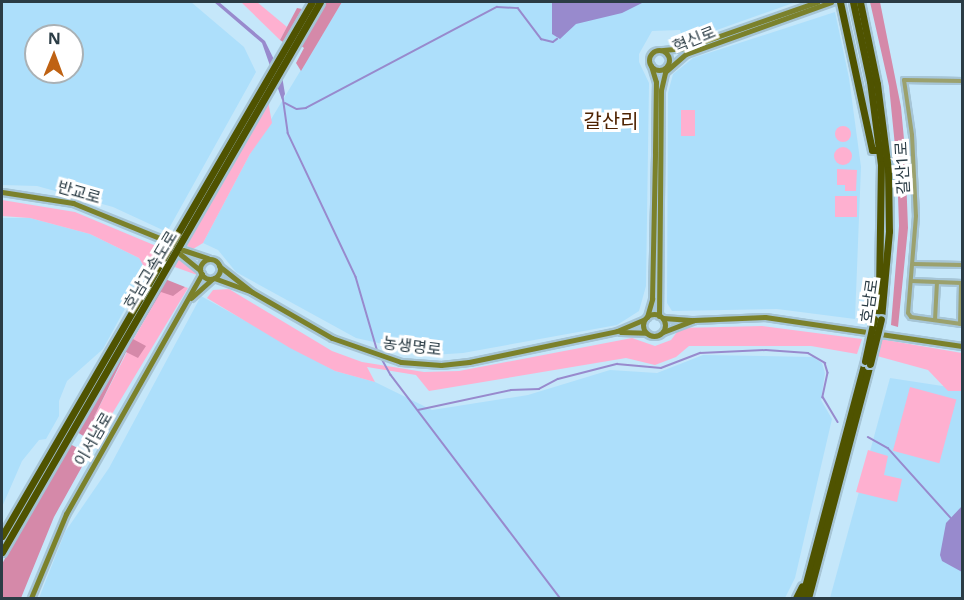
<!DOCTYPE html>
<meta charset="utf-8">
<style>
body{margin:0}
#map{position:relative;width:964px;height:600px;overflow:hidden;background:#c5e7fa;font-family:"Noto Sans","Noto Sans KR",sans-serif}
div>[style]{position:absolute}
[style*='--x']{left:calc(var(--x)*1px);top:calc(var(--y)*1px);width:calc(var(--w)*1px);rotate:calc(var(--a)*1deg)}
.built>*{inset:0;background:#addffb}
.green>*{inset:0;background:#feb0d0;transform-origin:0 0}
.round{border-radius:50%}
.forest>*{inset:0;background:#d589a9}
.water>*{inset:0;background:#988acd}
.stream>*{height:1.5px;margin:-0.75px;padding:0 0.75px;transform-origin:0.75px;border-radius:0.75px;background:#988acd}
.roads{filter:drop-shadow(2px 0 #a6c5d6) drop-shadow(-2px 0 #a6c5d6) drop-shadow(0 2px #a6c5d6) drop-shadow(0 -2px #a6c5d6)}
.street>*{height:4px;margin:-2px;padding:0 2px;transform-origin:2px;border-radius:2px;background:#9ba16d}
.secondary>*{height:5px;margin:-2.5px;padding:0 2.5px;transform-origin:2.5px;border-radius:2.5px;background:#7b812b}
.secondary>.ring{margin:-2.5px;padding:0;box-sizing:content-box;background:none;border:5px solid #7b812b;border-radius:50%}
.highway>*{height:7px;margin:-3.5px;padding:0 3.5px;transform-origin:3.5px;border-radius:3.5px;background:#4f5300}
.bridges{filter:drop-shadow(2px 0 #a6c5d6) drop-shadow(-2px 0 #a6c5d6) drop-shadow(0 2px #a6c5d6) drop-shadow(0 -2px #a6c5d6)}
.highway-bridge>*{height:7px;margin:-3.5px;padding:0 3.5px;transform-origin:3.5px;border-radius:3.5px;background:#4f5300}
span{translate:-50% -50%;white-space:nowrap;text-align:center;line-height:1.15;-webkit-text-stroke:6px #fff;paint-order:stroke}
.street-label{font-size:16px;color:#2b3c45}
.quarter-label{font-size:20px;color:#4e2200}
.frame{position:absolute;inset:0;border:3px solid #2b3c45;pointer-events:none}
.north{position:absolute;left:24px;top:24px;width:60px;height:60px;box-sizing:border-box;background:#fff;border:2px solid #aab1b5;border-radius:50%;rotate:1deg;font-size:16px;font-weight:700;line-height:24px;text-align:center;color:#2b3c45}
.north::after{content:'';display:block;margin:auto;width:21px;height:27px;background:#bf6213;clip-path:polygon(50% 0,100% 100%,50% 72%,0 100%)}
</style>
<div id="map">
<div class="built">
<i style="clip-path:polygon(evenodd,2px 2px,191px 2px,244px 47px,256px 72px,167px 232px,113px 207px,37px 186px,2px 185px,2px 2px,36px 36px,72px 36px,72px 72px,36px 72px,36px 36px)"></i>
<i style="clip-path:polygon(342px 2px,796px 2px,683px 42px,680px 30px,652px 31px,639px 54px,639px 62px,649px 83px,646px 286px,639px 311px,617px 325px,463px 353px,432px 355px,356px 338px,236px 272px,218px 250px,203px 243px,250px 154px)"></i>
<i style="clip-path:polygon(835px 12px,849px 78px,861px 167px,855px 319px,777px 309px,672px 311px,667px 303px,668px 93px,673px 74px,693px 58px)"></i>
<i style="clip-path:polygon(2px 218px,30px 218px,90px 234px,139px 258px,146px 270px,103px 349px,67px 381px,59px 401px,59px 416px,46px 439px,39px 440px,22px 461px,2px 507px)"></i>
<i style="clip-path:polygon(201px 296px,335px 371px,375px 382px,432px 410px,528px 395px,610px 370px,657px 373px,703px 355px,813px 357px,822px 363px,825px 373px,821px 400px,832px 419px,795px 578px,785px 598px,39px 598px,65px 532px,109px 468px)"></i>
<i style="clip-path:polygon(890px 378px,962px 389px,962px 598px,830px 598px)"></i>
</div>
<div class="green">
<i style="clip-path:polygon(241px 2px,257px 2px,287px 27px,280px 40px)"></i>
<i style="clip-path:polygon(268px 101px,272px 123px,250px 154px,203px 243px,193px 249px,185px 245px)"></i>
<i style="left:681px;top:110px;width:14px;height:26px"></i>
<i class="round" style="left:835px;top:126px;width:16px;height:16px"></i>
<i class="round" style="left:834px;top:147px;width:18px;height:18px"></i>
<i style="clip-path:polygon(837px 169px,857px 170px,856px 191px,845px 191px,845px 185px,837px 185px)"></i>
<i style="left:835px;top:196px;width:22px;height:21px"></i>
<i style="clip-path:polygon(2px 200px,75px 212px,161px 248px,146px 270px,139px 258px,90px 234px,30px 218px,2px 216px)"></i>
<i style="clip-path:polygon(179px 256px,195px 268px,197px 275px,172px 266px)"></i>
<i style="clip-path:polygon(185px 287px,188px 288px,106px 424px,94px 417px,127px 352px,145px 347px,133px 340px,161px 292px)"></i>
<i style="clip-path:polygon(229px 289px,332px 351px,362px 362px,424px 372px,459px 371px,632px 338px,655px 346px,671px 340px,680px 328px,762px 326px,862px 339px,857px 354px,811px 346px,689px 346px,676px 357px,655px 365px,626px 358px,429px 391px,416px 375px,367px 367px,375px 382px,335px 371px,290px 348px,207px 298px,213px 290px)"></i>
<i style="clip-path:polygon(880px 339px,962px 353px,962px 391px,948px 391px,928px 370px,877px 356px)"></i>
<i style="left:910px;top:387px;width:48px;height:66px;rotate:15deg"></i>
<i style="clip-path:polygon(868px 450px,888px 456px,884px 475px,902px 479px,897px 502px,856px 492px)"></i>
</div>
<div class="forest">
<i style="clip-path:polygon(325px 2px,342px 2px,301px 71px,296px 63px,304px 48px,300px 45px)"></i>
<i style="clip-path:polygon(870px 2px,880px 2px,901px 107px,905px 150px,908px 228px,898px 327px,891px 325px,899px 226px,897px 166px,889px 86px)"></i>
<i style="clip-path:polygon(297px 8px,302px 9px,283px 42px,280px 40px)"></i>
<i style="clip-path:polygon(165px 279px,185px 287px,173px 296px,161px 292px,133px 339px,146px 346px,138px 358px,126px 352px,94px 417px,106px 424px,95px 443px,77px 432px)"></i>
<i style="clip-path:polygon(68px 443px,89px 454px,54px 517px,21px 598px,2px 598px,2px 564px)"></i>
</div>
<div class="water">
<i style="clip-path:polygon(214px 2px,219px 2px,265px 41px,282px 76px,285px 94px,282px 100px,262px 43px)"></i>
<i style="clip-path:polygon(552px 2px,644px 2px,622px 13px,576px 24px,560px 39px,552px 34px)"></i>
<i style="clip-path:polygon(962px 506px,962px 572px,942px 561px,940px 555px,946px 523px)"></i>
</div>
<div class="stream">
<i style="--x:283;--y:96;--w:37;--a:82"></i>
<i style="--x:288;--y:133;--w:159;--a:64.7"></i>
<i style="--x:356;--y:277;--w:78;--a:73.7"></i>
<i style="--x:285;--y:103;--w:13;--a:27"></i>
<i style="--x:297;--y:109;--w:9;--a:-6"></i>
<i style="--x:306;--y:108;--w:216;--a:-27.9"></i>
<i style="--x:497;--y:7;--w:21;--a:3"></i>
<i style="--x:518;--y:8;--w:39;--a:53"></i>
<i style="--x:541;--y:39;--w:12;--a:14"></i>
<i style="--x:553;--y:42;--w:5;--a:-37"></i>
<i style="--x:382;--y:359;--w:18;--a:61"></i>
<i style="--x:391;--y:375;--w:280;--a:52.8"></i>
<i style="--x:418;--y:410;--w:95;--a:-12.1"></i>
<i style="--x:511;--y:390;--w:28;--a:-2"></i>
<i style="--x:539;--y:389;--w:21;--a:-28"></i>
<i style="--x:558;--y:379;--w:61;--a:-14.3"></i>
<i style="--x:617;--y:364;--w:44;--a:5.2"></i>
<i style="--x:661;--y:368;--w:42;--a:-21"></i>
<i style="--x:700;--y:353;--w:66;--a:-2.6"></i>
<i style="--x:766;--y:350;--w:42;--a:4.1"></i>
<i style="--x:808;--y:353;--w:20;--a:30"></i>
<i style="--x:825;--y:363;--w:10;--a:73"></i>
<i style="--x:828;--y:373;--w:25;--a:102"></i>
<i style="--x:823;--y:397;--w:29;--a:59"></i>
<i style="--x:868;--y:437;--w:23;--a:29"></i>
<i style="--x:888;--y:448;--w:94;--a:48"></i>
</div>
<div class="roads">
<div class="street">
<i style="--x:962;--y:81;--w:58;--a:-179"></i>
<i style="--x:904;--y:80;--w:56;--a:81.7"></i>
<i style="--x:912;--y:135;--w:81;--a:87.2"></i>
<i style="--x:916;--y:216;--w:97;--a:94.7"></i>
<i style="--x:908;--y:313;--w:5;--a:53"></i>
<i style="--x:911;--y:317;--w:51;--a:7.8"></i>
<i style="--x:913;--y:264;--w:49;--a:1.2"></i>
<i style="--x:911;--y:281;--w:51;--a:2.2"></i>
<i style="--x:935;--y:320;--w:38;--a:-87"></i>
<i style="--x:960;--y:324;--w:41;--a:-88.6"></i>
</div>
<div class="secondary">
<i class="ring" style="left:649px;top:50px;width:15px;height:15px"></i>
<i style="--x:663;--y:50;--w:22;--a:-5"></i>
<i style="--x:685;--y:48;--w:140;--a:-19.2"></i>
<i style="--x:2;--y:192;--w:72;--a:8.8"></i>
<i style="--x:73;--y:203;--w:101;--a:22"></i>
<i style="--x:183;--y:250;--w:26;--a:18"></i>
<i style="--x:180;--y:254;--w:26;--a:39"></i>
<i class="ring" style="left:200px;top:259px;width:15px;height:15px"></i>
<i style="--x:219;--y:266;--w:42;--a:38.2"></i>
<i style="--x:252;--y:292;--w:92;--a:29.9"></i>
<i style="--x:332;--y:338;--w:73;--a:19.2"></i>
<i style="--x:401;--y:362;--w:40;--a:4.3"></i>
<i style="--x:441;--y:365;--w:28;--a:-6"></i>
<i style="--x:469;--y:362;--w:151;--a:-11.8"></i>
<i style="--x:617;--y:331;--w:30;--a:-23"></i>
<i style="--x:214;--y:278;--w:38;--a:20"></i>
<i style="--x:191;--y:298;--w:28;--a:-42"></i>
<i class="ring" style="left:643px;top:314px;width:17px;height:17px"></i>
<i style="--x:659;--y:316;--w:226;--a:-89.5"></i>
<i style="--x:661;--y:90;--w:18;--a:-77"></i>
<i style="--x:665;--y:72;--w:28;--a:-41"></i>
<i style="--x:686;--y:54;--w:154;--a:-19.7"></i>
<i style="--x:647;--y:317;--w:19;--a:-74"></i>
<i style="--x:652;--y:299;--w:147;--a:-88.8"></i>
<i style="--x:655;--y:152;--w:70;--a:-89.2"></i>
<i style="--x:656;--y:82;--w:17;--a:-107"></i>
<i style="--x:663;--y:318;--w:31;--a:4"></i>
<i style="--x:621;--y:332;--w:25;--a:2"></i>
<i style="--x:663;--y:332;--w:33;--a:-21"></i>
<i style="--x:694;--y:320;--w:71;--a:-2.4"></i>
<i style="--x:765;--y:317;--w:199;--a:8.4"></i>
<i style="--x:31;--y:598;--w:91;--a:-67.4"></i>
<i style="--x:66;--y:514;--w:276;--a:-60.5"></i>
</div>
<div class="highway">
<i style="--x:840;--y:2;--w:151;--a:77.8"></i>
<i style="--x:872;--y:150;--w:8;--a:0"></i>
<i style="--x:853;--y:2;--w:81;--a:77.9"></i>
<i style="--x:870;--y:81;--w:84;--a:82.5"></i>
<i style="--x:881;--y:164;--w:121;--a:90.9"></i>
<i style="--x:879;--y:285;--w:34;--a:98"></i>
<i style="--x:860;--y:2;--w:84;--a:78.3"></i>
<i style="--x:877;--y:84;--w:87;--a:82.7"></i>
<i style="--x:888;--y:170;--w:61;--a:89.1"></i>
<i style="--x:889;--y:231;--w:88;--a:95.2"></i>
<i style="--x:2;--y:536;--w:617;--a:-59.86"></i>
<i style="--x:2;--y:552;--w:635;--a:-59.96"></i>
<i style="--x:796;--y:598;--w:13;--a:-63"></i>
<i style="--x:802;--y:598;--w:245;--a:-75.1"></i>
<i style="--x:808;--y:598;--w:242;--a:-75.2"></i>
</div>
</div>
<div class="bridges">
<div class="highway-bridge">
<i style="--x:865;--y:361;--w:43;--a:-77.9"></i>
<i style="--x:870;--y:364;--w:46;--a:-76.3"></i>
</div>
</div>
<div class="street-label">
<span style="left:694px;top:39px;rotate:-22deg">혁신로</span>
<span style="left:902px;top:168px;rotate:-93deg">갈산1로</span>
<span style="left:79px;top:192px;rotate:16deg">반교로</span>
<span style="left:150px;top:270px;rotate:-59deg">호남고속도로</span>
<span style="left:869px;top:301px;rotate:-82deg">호남로</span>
<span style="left:412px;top:346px;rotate:7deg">농생명로</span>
<span style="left:93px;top:439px;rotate:-60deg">이서남로</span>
</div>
<div class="quarter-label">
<span style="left:611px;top:120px">갈산리</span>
</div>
<div class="frame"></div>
<div class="north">N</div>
</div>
